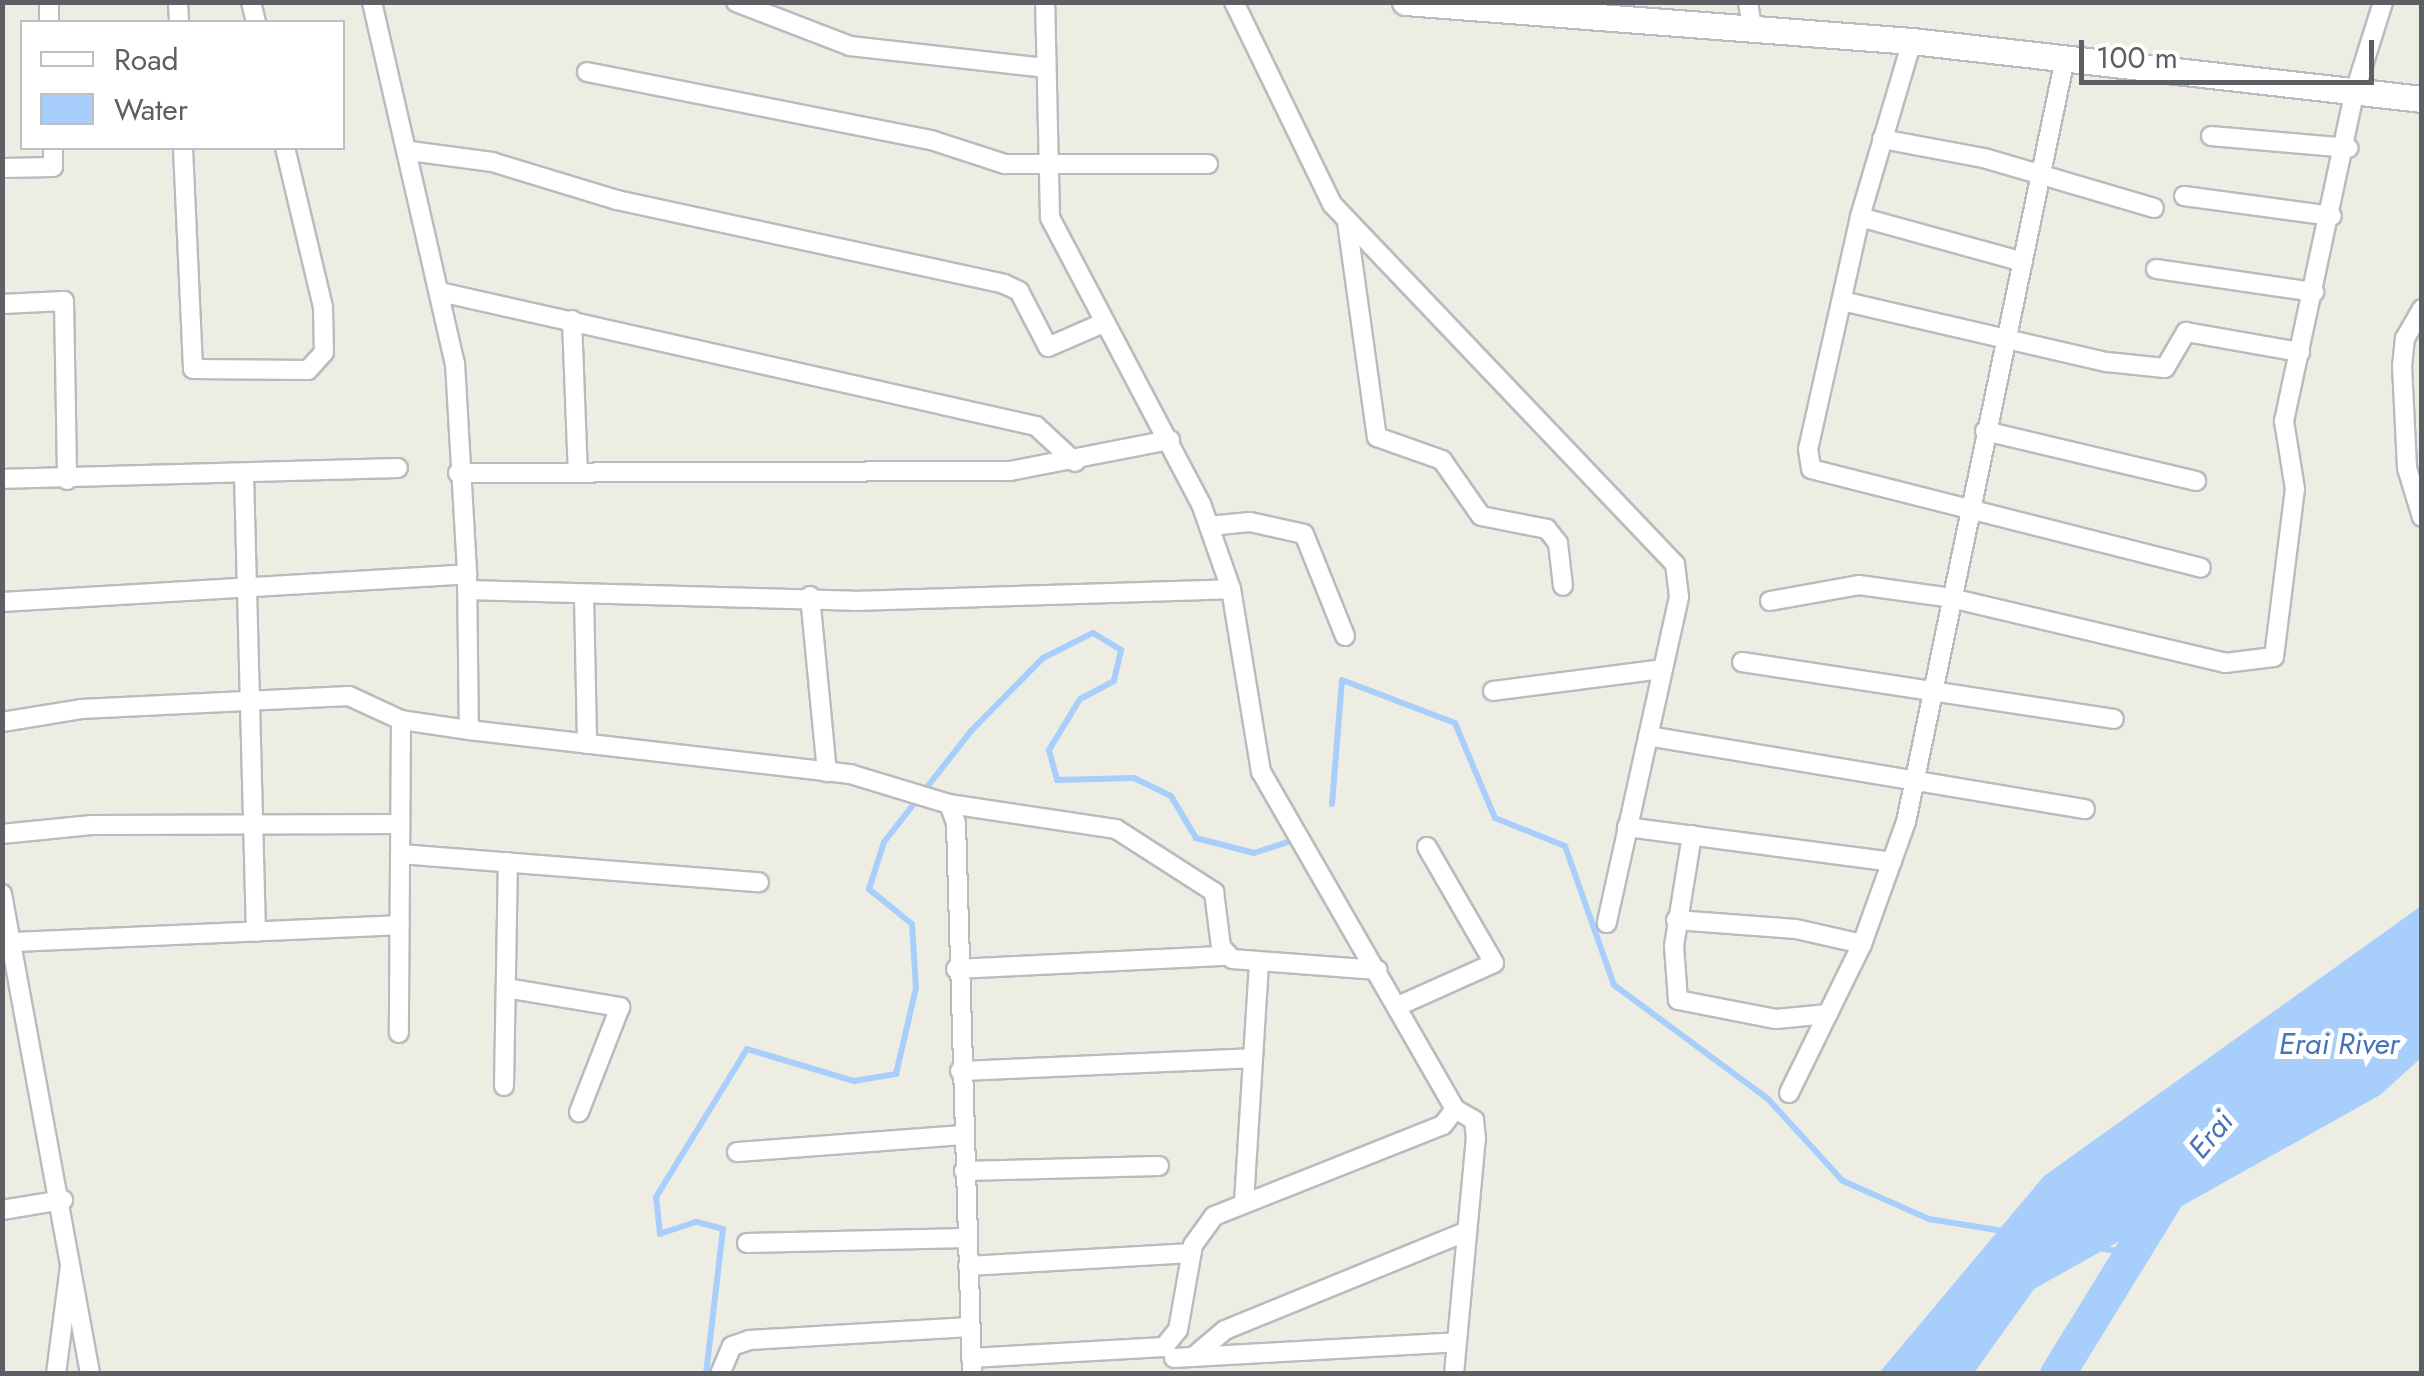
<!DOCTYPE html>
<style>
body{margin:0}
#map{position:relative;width:2424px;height:1376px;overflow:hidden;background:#eeede4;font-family:Jost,sans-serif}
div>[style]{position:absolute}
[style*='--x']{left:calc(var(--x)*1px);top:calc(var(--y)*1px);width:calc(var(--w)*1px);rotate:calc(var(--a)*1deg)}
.water>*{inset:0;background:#a8cffb}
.stream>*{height:6px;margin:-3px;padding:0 3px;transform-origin:3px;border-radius:3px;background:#a8cffb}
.river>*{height:35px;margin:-17.5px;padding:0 17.5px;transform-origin:17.5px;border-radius:17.5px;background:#a8cffb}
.roads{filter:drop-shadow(2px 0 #b9bbc0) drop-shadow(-2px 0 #b9bbc0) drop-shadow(0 2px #b9bbc0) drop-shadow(0 -2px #b9bbc0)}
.minor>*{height:18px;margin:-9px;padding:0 9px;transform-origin:9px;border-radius:9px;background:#fff}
.secondary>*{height:25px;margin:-12.5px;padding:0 12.5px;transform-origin:12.5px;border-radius:12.5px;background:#fff}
span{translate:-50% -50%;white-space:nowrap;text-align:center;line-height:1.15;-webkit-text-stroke:10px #fff;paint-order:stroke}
.water-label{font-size:30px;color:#4873b5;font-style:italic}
.frame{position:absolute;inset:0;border:5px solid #5c5f64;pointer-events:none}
.legend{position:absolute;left:20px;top:20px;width:325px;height:130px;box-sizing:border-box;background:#fff;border:2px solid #bebfc1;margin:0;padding:12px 18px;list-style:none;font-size:30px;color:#5c5f64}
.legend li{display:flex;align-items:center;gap:20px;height:50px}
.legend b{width:50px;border:2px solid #bebfc1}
.scale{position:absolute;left:2079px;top:40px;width:295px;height:45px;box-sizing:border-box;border:5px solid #5c5f64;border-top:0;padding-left:12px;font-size:30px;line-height:35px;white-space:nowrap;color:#5c5f64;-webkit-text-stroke:8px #fff;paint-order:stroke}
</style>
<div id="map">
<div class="water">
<i style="clip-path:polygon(2421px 906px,2421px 1058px,2380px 1095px,2034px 1289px,1974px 1373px,1879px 1373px,2044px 1176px)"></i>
</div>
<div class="stream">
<i style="--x:1332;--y:804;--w:124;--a:-85.4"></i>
<i style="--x:1342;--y:680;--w:121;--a:20.8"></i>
<i style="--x:1455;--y:723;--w:103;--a:67.2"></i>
<i style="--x:1495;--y:818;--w:75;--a:21.8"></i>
<i style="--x:1565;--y:846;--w:147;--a:70.6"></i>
<i style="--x:1614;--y:985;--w:192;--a:36.5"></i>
<i style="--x:1768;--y:1099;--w:111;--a:47.6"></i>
<i style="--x:1843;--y:1181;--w:94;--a:23.8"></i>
<i style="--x:1929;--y:1219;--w:75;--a:9.2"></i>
<i style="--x:2099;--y:1248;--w:32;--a:9"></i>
<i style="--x:706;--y:1374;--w:146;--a:-83.3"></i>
<i style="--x:723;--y:1229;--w:28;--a:-165"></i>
<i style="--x:696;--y:1222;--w:38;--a:162"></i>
<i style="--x:660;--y:1234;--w:37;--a:-96"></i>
<i style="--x:656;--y:1197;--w:174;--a:-58.4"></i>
<i style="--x:747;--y:1049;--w:112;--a:16.7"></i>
<i style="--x:854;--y:1081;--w:43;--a:-9.5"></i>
<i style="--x:896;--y:1074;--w:88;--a:-76.9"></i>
<i style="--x:916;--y:988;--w:64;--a:-93.6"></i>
<i style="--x:912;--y:924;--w:55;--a:-140.9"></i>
<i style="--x:869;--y:889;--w:49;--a:-72.3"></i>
<i style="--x:884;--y:842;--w:141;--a:-51.9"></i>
<i style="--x:971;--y:731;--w:103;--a:-45.4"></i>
<i style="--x:1043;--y:658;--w:56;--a:-26.6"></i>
<i style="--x:1093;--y:633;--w:33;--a:31"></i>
<i style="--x:1121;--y:650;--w:32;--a:103"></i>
<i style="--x:1114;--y:681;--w:38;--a:152"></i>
<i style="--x:1080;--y:699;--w:60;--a:121.3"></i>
<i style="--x:1049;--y:750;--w:31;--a:75"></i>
<i style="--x:1057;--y:780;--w:77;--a:-1.5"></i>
<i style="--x:1134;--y:778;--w:41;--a:25.9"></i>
<i style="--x:1171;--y:796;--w:49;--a:59.2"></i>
<i style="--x:1196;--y:838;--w:60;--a:14.5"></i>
<i style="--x:1254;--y:853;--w:35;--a:-18"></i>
</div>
<div class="river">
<i style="--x:2057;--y:1374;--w:220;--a:-58.4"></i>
</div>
<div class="roads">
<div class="minor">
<i style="--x:49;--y:2;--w:20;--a:90"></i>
<i style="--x:178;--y:2;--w:20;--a:87"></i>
<i style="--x:251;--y:2;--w:21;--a:76"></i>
<i style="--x:372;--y:2;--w:370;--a:77.1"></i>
<i style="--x:455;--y:363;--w:211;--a:86.7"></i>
<i style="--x:467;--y:574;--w:156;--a:89.3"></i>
<i style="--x:469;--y:730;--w:69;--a:-171.6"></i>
<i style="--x:401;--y:720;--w:313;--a:90.4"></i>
<i style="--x:736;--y:2;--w:122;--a:21.1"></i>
<i style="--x:850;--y:46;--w:196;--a:6.4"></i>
<i style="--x:1234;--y:2;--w:225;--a:64.1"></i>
<i style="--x:1332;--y:204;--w:497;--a:46.4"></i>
<i style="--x:1675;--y:564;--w:33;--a:83"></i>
<i style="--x:1679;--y:597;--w:334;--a:102.5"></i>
<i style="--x:1748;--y:2;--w:25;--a:81"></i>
<i style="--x:1912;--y:41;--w:184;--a:106.5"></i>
<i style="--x:1860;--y:217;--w:238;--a:102.6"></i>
<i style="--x:1808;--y:449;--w:20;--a:81"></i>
<i style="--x:1811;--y:469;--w:402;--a:14.2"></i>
<i style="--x:587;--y:72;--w:351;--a:11.2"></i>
<i style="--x:931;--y:140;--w:78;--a:18"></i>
<i style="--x:1005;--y:164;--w:203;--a:0"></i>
<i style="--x:2211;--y:136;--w:138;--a:5"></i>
<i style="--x:1882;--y:139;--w:104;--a:10.6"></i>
<i style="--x:1984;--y:158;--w:177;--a:16.4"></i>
<i style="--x:183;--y:148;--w:221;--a:87.4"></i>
<i style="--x:193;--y:369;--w:115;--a:0.5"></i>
<i style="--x:308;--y:370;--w:24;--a:-48"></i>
<i style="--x:324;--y:352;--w:45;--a:-91.3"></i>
<i style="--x:323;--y:307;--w:163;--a:-103.4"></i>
<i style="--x:410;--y:151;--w:83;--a:7.6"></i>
<i style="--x:492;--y:162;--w:131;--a:16.9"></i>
<i style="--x:617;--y:200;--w:396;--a:12.2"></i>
<i style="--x:1004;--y:284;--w:17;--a:25"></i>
<i style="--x:1019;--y:291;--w:63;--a:62.6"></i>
<i style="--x:1048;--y:347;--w:58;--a:-23.5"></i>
<i style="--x:2;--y:168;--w:51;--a:-1.1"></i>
<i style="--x:53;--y:167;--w:19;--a:-90"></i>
<i style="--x:2184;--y:196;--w:149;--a:7.7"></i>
<i style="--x:1860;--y:217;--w:169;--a:15.4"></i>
<i style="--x:1347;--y:222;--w:217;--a:82.1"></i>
<i style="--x:1377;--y:437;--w:69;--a:19.5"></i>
<i style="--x:1442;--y:460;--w:68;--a:55.1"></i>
<i style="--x:1481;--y:516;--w:67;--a:11.1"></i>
<i style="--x:1547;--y:529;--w:18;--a:52"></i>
<i style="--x:1558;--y:543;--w:43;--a:83.4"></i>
<i style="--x:2156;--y:269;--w:160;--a:8.3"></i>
<i style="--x:440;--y:292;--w:611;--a:12.67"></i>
<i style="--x:1036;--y:426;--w:53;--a:42.7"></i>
<i style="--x:1842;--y:301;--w:272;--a:13"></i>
<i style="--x:2107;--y:362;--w:58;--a:5.9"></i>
<i style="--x:2165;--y:368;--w:42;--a:-59.7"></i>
<i style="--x:2186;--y:332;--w:116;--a:10"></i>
<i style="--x:2;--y:304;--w:62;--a:-2.8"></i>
<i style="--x:64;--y:301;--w:179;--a:89"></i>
<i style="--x:2422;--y:309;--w:34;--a:120"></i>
<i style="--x:2405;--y:338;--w:27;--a:96"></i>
<i style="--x:2402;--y:365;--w:103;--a:87.2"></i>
<i style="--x:2407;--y:468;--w:51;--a:73"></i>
<i style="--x:572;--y:320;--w:153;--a:87.8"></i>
<i style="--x:1985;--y:431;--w:217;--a:13.3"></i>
<i style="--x:458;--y:473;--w:552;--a:-0.21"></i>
<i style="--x:1010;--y:471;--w:163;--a:-11"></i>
<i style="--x:244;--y:475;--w:457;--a:88.5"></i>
<i style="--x:2;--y:479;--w:396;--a:-1.6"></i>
<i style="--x:1209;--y:526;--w:41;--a:-5.6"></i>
<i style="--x:1250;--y:522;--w:55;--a:12.5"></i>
<i style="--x:1304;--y:534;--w:110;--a:68.1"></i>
<i style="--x:467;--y:590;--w:387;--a:1.6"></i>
<i style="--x:854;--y:601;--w:377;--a:-1.8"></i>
<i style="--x:810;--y:596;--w:177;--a:84.5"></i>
<i style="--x:584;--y:597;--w:147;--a:88.8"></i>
<i style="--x:1770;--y:601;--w:90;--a:-10.2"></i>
<i style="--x:1859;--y:585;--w:93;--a:8"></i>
<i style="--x:1951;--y:598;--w:282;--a:13.3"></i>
<i style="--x:2225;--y:663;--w:49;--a:-7"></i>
<i style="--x:2274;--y:657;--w:169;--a:-82.9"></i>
<i style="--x:2295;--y:489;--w:69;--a:-99.2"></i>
<i style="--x:2284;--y:421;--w:338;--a:-77.9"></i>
<i style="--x:2355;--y:91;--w:93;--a:-72.5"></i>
<i style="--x:2;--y:602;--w:466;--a:-3.4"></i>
<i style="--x:1742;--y:662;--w:376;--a:8.7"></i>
<i style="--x:1493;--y:691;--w:171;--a:-7.4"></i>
<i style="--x:2;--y:722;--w:80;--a:-9.3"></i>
<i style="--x:81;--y:709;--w:268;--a:-2.8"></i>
<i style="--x:349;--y:696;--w:57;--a:24.8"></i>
<i style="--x:469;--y:730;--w:384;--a:6.6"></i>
<i style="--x:850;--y:774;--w:103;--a:16.9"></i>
<i style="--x:949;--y:804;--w:20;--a:70"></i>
<i style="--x:956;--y:823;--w:551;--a:88.34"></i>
<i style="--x:1648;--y:736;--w:443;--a:9.5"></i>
<i style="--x:949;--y:804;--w:169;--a:8.5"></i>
<i style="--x:1116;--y:829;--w:117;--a:32.7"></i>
<i style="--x:1214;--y:892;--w:55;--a:82.7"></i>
<i style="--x:1221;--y:947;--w:16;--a:47"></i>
<i style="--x:1232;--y:959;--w:146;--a:4.3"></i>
<i style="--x:1627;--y:827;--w:267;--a:7.5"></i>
<i style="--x:2;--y:834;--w:90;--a:-5.7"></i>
<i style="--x:92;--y:825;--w:308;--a:-0.2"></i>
<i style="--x:1692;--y:835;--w:112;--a:99.2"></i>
<i style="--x:1674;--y:946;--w:54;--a:85.8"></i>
<i style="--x:1678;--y:1000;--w:100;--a:11"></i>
<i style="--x:1776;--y:1019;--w:52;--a:-5.5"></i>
<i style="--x:400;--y:854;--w:360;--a:4.5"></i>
<i style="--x:2;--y:894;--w:488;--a:79.6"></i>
<i style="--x:1676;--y:920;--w:120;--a:4.3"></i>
<i style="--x:1796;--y:929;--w:68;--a:12.8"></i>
<i style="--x:12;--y:942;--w:388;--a:-2.5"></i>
<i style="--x:956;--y:969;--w:270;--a:-2.8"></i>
<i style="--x:506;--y:988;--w:116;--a:9.5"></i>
<i style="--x:620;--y:1007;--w:113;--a:111.3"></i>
<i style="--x:1398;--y:1006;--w:105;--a:-24.1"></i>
<i style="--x:1494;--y:963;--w:134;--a:-120"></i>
<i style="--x:960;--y:1071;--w:293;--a:-2.5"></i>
<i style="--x:504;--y:1086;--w:224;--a:-89"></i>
<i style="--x:1789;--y:1093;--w:166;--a:-63.9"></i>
<i style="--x:1862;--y:944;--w:130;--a:-70.2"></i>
<i style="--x:1906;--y:822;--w:780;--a:-78.24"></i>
<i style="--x:737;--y:1152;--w:227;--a:-4.3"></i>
<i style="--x:964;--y:1171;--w:195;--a:-1.5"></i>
<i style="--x:1244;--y:1202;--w:240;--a:-86.4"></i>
<i style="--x:2;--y:1210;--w:62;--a:-9.3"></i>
<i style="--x:747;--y:1243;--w:220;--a:-1.3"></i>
<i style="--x:968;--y:1266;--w:224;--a:-3.3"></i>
<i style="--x:1193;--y:1357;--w:42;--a:-40.2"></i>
<i style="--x:1225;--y:1330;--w:259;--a:-22.2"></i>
<i style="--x:971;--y:1358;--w:193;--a:-3.3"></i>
<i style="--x:1164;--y:1347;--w:22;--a:-51"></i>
<i style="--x:1178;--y:1330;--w:86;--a:-80"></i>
<i style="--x:1193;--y:1245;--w:36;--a:-54"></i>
<i style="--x:1214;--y:1216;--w:246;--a:-21.7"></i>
<i style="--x:1443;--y:1125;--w:20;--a:-53"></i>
<i style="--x:1455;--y:1109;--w:389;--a:-119.9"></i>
<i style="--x:1261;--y:772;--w:185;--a:-99.3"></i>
<i style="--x:1231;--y:589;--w:90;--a:-109.4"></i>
<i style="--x:1201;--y:504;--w:324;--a:-117.8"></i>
<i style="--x:1050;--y:217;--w:215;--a:-91.3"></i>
<i style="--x:1174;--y:1358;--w:283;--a:-3.2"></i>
<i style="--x:56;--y:1374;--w:109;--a:-82.6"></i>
<i style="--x:720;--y:1374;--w:30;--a:-67"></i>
<i style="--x:732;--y:1346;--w:18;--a:-19"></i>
<i style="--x:749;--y:1340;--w:221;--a:-3.4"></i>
<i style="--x:1454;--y:1374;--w:236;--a:-84.7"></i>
<i style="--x:1476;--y:1139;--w:19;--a:-96"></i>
<i style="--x:1474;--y:1120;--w:22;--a:-150"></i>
</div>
<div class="secondary">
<i style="--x:1405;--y:2;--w:508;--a:4.4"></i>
<i style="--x:1912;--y:41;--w:513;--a:6.49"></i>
</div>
</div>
<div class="water-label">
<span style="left:2339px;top:1044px">Erai River</span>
<span style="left:2211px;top:1135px;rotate:-50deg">Erai</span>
</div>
<div class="frame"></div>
<ul class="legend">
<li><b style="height:12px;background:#fff"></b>Road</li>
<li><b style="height:28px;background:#a8cffb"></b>Water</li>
</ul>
<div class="scale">100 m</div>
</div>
